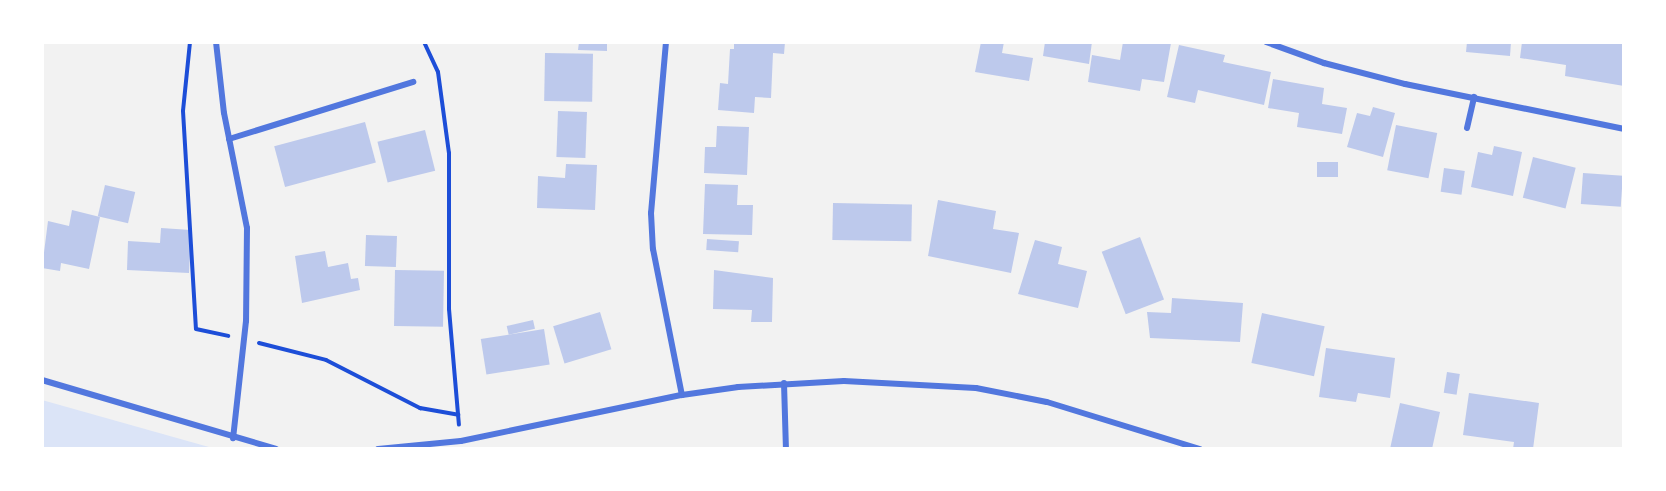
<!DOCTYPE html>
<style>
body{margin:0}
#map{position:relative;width:1666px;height:491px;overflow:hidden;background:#f2f2f2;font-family:"Archivo Narrow",sans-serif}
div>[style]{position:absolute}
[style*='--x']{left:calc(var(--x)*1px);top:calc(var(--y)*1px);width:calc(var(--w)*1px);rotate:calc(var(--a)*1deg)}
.green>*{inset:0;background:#dbe4f7}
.building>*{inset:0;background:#bdc9ec;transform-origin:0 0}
.path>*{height:4px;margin:-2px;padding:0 2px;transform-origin:2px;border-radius:2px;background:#1d4ed8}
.minor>*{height:6px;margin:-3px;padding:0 3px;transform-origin:3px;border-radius:3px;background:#5277de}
span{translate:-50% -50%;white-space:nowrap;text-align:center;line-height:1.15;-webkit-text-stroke:4.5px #fff;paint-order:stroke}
.frame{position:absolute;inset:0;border:44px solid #fff;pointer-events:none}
</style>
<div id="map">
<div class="green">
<i style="clip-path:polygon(42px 400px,216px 449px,42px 449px)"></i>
</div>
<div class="building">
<i style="clip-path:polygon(579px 42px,607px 42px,607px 51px,578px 50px)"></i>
<i style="clip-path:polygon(734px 42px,785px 42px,784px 54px,773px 53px,771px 98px,755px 97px,754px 113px,718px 110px,720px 83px,728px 84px,730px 49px,734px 49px)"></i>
<i style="clip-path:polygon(981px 42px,1004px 42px,1002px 53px,1033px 58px,1029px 81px,975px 72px)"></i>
<i style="clip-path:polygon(1045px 42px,1092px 42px,1089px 64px,1043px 56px)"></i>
<i style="clip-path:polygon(1123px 42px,1171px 43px,1164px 82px,1142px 79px,1140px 91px,1088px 82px,1092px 55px,1120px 60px)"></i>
<i style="clip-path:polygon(1467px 42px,1511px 42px,1510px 56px,1466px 52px)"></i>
<i style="clip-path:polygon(1522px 42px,1624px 42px,1624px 86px,1565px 76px,1566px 65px,1520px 58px)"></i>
<i style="clip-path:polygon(1179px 45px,1225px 55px,1223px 62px,1271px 72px,1264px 105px,1198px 90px,1195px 103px,1167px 97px)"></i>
<i style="left:545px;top:53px;width:48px;height:48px;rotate:1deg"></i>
<i style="clip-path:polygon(1273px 79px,1324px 88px,1322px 104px,1347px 108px,1342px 134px,1297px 127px,1299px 113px,1268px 108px)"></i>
<i style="clip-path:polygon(1373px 107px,1395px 113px,1383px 157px,1347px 147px,1357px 113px,1370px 116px)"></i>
<i style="left:558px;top:111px;width:29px;height:46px;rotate:2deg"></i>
<i style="left:365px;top:122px;width:42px;height:94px;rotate:75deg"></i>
<i style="left:1396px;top:125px;width:42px;height:46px;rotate:11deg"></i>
<i style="clip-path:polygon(717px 126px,749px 127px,747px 175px,704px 173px,705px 147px,716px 147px)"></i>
<i style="left:425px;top:130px;width:42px;height:49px;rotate:76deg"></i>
<i style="clip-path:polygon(1494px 146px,1522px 152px,1513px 196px,1471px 187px,1478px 152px,1492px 155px)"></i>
<i style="left:1533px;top:157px;width:44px;height:42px;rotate:14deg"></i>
<i style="left:1338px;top:162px;width:15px;height:21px;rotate:90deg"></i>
<i style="clip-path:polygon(566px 164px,597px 165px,595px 210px,537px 208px,538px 176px,565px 178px)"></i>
<i style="left:1444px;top:168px;width:21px;height:24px;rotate:8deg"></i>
<i style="left:1583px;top:173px;width:40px;height:31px;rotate:4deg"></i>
<i style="clip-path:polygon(705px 184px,738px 185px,737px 205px,753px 205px,752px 235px,703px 234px)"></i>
<i style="left:105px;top:185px;width:31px;height:32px;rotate:13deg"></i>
<i style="clip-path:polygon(938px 200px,996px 211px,993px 229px,1019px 233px,1011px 273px,928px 256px)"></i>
<i style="left:833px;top:203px;width:79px;height:37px;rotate:1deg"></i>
<i style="clip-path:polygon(72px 210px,100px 217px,89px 269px,61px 263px,60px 271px,42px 268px,48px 221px,69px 226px)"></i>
<i style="clip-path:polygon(161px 228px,191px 230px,189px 273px,127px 270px,128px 241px,160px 243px)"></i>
<i style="left:366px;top:235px;width:31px;height:31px;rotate:2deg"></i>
<i style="left:1140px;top:237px;width:67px;height:41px;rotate:69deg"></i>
<i style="left:707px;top:239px;width:32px;height:11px;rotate:4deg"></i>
<i style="clip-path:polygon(1035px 240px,1062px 247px,1058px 264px,1087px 271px,1078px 308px,1018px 294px)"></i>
<i style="clip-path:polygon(325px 251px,328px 267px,348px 263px,351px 279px,358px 278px,360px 290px,302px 303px,295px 256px)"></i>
<i style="left:395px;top:270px;width:49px;height:56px;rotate:1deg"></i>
<i style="clip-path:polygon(714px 270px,773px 278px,772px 322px,751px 322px,752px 310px,713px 309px)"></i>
<i style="clip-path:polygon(1172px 298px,1243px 303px,1240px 342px,1150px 338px,1147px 312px,1171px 313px)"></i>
<i style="left:600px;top:312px;width:39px;height:49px;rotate:73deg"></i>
<i style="left:1262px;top:313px;width:64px;height:51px;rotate:12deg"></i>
<i style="left:533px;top:320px;width:9px;height:27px;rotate:77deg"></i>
<i style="left:544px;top:329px;width:36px;height:64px;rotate:81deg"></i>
<i style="clip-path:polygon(1326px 348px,1395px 358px,1390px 398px,1358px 393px,1356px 402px,1319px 397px)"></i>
<i style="left:1447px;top:372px;width:13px;height:21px;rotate:9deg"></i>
<i style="clip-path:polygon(1469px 393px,1539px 403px,1533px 449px,1513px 449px,1514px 442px,1463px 435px)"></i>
<i style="clip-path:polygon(1400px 403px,1440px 412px,1432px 449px,1390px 449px)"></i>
</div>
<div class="path">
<i style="--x:190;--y:42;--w:69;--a:95.8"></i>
<i style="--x:183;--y:111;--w:218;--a:86.6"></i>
<i style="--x:196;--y:329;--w:33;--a:12"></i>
<i style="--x:424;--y:42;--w:33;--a:65"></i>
<i style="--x:438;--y:72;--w:82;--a:82.3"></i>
<i style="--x:449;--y:153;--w:156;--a:90"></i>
<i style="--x:449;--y:309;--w:116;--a:85.1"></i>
<i style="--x:259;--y:343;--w:69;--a:14.2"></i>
<i style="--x:326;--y:360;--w:106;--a:27.1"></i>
<i style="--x:420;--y:408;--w:39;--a:10"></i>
</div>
<div class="minor">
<i style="--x:216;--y:42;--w:71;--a:83.6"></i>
<i style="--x:224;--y:113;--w:117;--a:78.7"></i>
<i style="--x:247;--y:228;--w:93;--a:90.6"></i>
<i style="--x:246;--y:321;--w:118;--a:96.3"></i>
<i style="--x:666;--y:42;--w:172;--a:95"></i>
<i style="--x:651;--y:213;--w:36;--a:87"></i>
<i style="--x:653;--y:249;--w:149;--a:78.8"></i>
<i style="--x:1266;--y:42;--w:62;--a:19.9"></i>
<i style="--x:1324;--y:63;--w:84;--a:14.5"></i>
<i style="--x:1405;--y:84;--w:224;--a:11.6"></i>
<i style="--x:1467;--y:128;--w:32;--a:-77"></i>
<i style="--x:229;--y:139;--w:193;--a:-17.2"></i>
<i style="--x:42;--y:380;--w:244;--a:16.4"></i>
<i style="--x:784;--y:383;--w:66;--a:88.3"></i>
<i style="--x:378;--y:449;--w:83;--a:-5.5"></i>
<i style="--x:461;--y:441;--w:226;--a:-11.8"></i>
<i style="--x:682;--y:395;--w:57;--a:-8.1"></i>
<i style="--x:738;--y:387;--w:106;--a:-3.2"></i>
<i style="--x:844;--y:381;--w:132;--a:3"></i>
<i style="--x:976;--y:388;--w:72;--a:11.2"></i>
<i style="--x:1047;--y:402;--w:160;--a:17.1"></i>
</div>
<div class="frame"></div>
</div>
